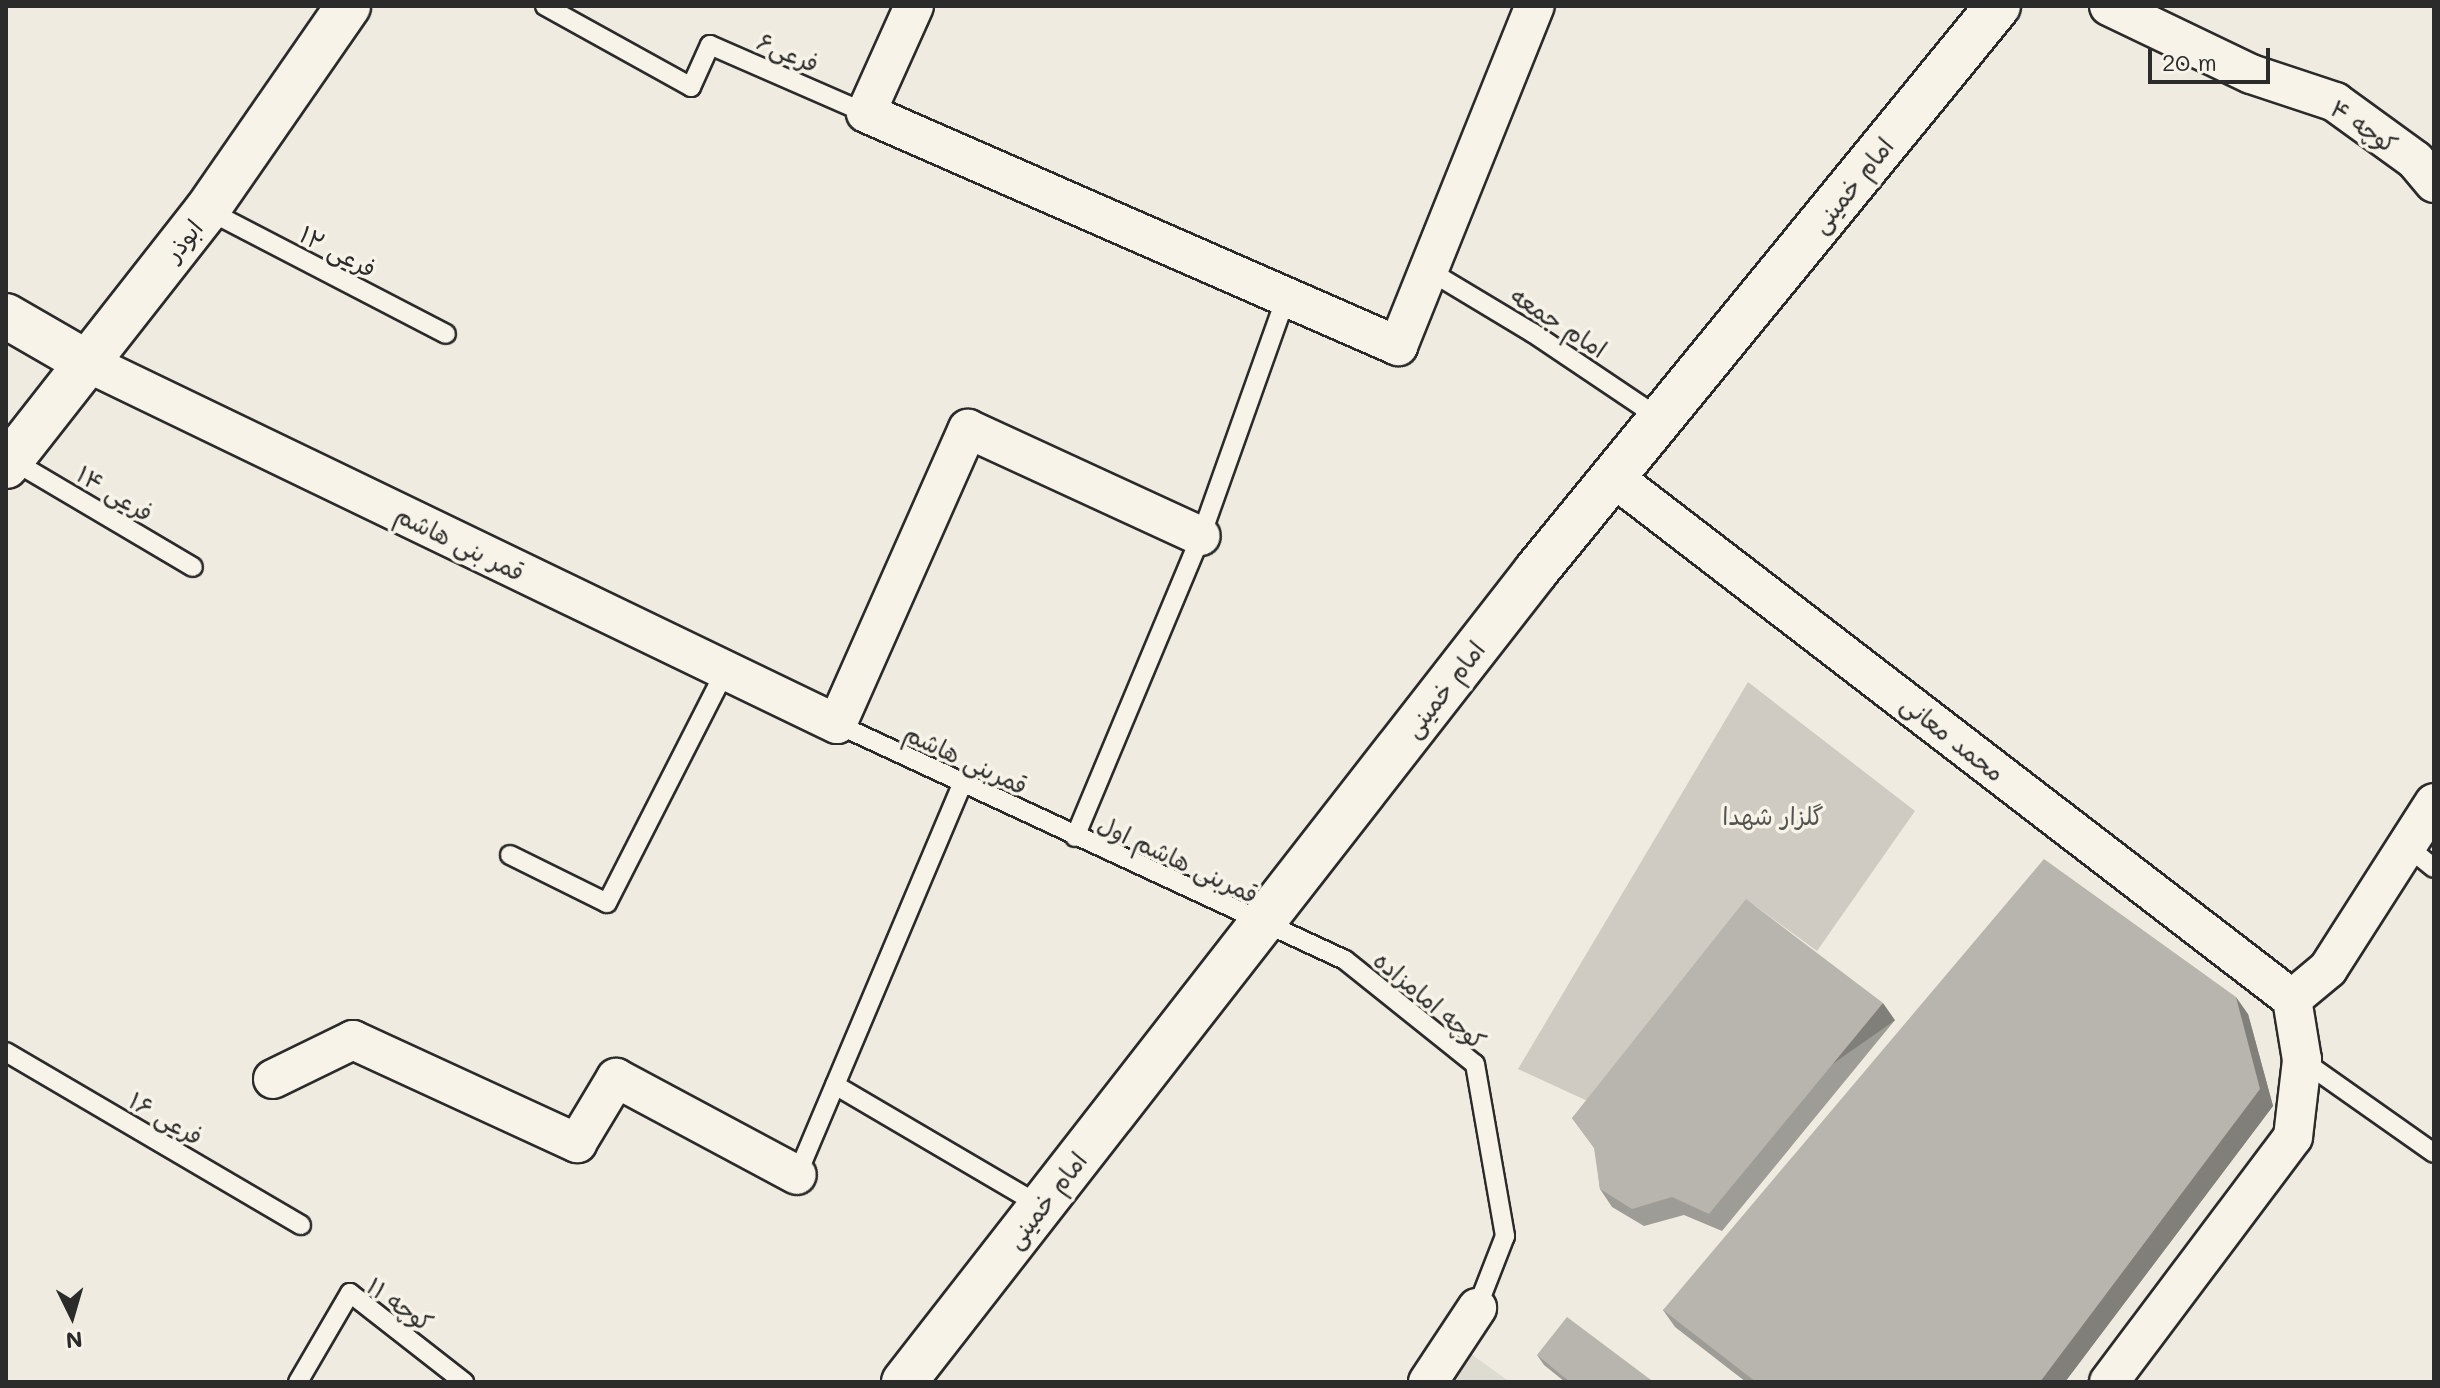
<!DOCTYPE html>
<meta charset="utf-8">
<style>
body{margin:0}
#map{position:relative;width:2440px;height:1388px;overflow:hidden;background:#efebe0;font-family:Mali,"Playpen Sans Arabic",sans-serif}
div>[style]{position:absolute}
[style*='--x']{left:calc(var(--x)*1px);top:calc(var(--y)*1px);width:calc(var(--w)*1px);rotate:calc(var(--a)*1deg)}
.built>*{inset:0;background:#dedbd1}
.green>*{inset:0;background:#cfcbc2}
.roads{filter:drop-shadow(2px 0 #2b2b2b) drop-shadow(-2px 0 #2b2b2b) drop-shadow(0 2px #2b2b2b) drop-shadow(0 -2px #2b2b2b)}
.lane>*{height:18px;margin:-9px;padding:0 9px;transform-origin:9px;border-radius:9px;background:#f7f3e8}
.street>*{height:38px;margin:-19px;padding:0 19px;transform-origin:19px;border-radius:19px;background:#f7f3e8}
.secondary>*{height:44px;margin:-22px;padding:0 22px;transform-origin:22px;border-radius:22px;background:#f7f3e8}
.wall>*{inset:0;background:#9e9c96}
.shaded-wall>*{inset:0;background:#817f7a;transform-origin:0 0}
.building>*{inset:0;background:#b8b5ae}
span{translate:-50% -50%;white-space:nowrap;text-align:center;line-height:1.15;-webkit-text-stroke:7px #f7f3e8;paint-order:stroke}
.street-label{font-size:24px;color:#2b2b2b}
.park-label{font-size:24px;color:#545351}
.frame{position:absolute;inset:0;border:8px solid #2b2b2b;pointer-events:none}
.north{position:absolute;left:32px;top:1276px;width:80px;height:80px;-webkit-text-stroke:6px #f7f3e8;paint-order:stroke;rotate:175deg;font-size:22px;font-weight:700;line-height:32px;text-align:center;color:#2b2b2b}
.north::after{content:'';display:block;margin:auto;width:28px;height:36px;background:#2b2b2b;clip-path:polygon(50% 0,100% 100%,50% 72%,0 100%)}
.scale{position:absolute;left:2148px;top:48px;width:122px;height:36px;box-sizing:border-box;border:4px solid #2b2b2b;border-top:0;padding-left:10px;font-size:24px;line-height:28px;white-space:nowrap;color:#2b2b2b;-webkit-text-stroke:6px #f7f3e8;paint-order:stroke}
</style>
<div id="map">
<div class="built">
<i style="clip-path:polygon(1471px 1354px,1510px 1382px,1451px 1382px)"></i>
</div>
<div class="green">
<i style="clip-path:polygon(1748px 682px,1915px 811px,1817px 951px,1754px 905px,1594px 1104px,1518px 1069px)"></i>
</div>
<div class="roads">
<div class="lane">
<i style="--x:545;--y:6;--w:167;--a:29"></i>
<i style="--x:691;--y:87;--w:46;--a:-65.7"></i>
<i style="--x:710;--y:45;--w:170;--a:23.6"></i>
<i style="--x:207;--y:210;--w:269;--a:27.4"></i>
<i style="--x:1428;--y:270;--w:122;--a:31"></i>
<i style="--x:1533;--y:333;--w:154;--a:33.9"></i>
<i style="--x:12;--y:460;--w:210;--a:30.6"></i>
<i style="--x:837;--y:724;--w:560;--a:24.92"></i>
<i style="--x:1345;--y:960;--w:166;--a:38.7"></i>
<i style="--x:1475;--y:1064;--w:175;--a:80.1"></i>
<i style="--x:1505;--y:1236;--w:77;--a:111.3"></i>
<i style="--x:1075;--y:837;--w:326;--a:-67.3"></i>
<i style="--x:1201;--y:536;--w:257;--a:-70.4"></i>
<i style="--x:2408;--y:847;--w:33;--a:39"></i>
<i style="--x:510;--y:855;--w:108;--a:26.3"></i>
<i style="--x:607;--y:903;--w:260;--a:-63"></i>
<i style="--x:6;--y:1052;--w:342;--a:30.4"></i>
<i style="--x:2302;--y:1060;--w:161;--a:35.2"></i>
<i style="--x:835;--y:1085;--w:239;--a:30.4"></i>
<i style="--x:797;--y:1175;--w:424;--a:-67.1"></i>
<i style="--x:298;--y:1382;--w:103;--a:-59.7"></i>
<i style="--x:350;--y:1293;--w:145;--a:38"></i>
</div>
<div class="street">
<i style="--x:914;--y:6;--w:117;--a:114.2"></i>
<i style="--x:866;--y:113;--w:581;--a:23.65"></i>
<i style="--x:1398;--y:346;--w:367;--a:-68.1"></i>
<i style="--x:2109;--y:6;--w:157;--a:25.6"></i>
<i style="--x:2251;--y:74;--w:89;--a:18.4"></i>
<i style="--x:2335;--y:102;--w:99;--a:35.9"></i>
<i style="--x:2415;--y:160;--w:30;--a:50"></i>
<i style="--x:84;--y:361;--w:836;--a:25.74"></i>
<i style="--x:837;--y:724;--w:323;--a:-66.1"></i>
<i style="--x:968;--y:429;--w:256;--a:24.7"></i>
<i style="--x:1613;--y:477;--w:856;--a:37.55"></i>
<i style="--x:2292;--y:999;--w:47;--a:-39.8"></i>
<i style="--x:2328;--y:969;--w:197;--a:-57.4"></i>
<i style="--x:273;--y:1079;--w:89;--a:-26"></i>
<i style="--x:353;--y:1040;--w:247;--a:24.7"></i>
<i style="--x:577;--y:1143;--w:76;--a:-59"></i>
<i style="--x:616;--y:1078;--w:205;--a:28.2"></i>
<i style="--x:1428;--y:1382;--w:89;--a:-56.5"></i>
<i style="--x:2109;--y:1382;--w:306;--a:-53.1"></i>
<i style="--x:2293;--y:1137;--w:78;--a:-83.3"></i>
<i style="--x:2302;--y:1060;--w:62;--a:-99.3"></i>
</div>
<div class="secondary">
<i style="--x:6;--y:316;--w:90;--a:30"></i>
<i style="--x:6;--y:466;--w:325;--a:-51.9"></i>
<i style="--x:207;--y:210;--w:248;--a:-55.3"></i>
<i style="--x:904;--y:1382;--w:1028;--a:-52.07"></i>
<i style="--x:1536;--y:571;--w:730;--a:-50.73"></i>
</div>
</div>
<div class="wall">
<i style="clip-path:polygon(2248px 1014px,2273px 1106px,2065px 1382px,1746px 1382px,1675px 1327px,1663px 1310px)"></i>
<i style="clip-path:polygon(1895px 1020px,1722px 1231px,1684px 1215px,1644px 1226px,1612px 1207px,1600px 1189px,1595px 1149px,1572px 1118px)"></i>
<i style="clip-path:polygon(1537px 1355px,1653px 1382px,1565px 1382px,1544px 1365px)"></i>
</div>
<div class="shaded-wall">
<i style="clip-path:polygon(2236px 997px,2248px 1014px,2273px 1106px,2065px 1382px,2040px 1382px)"></i>
<i style="left:1883px;top:1003px;width:21px;height:273px;rotate:55deg"></i>
</div>
<div class="building">
<i style="clip-path:polygon(2044px 859px,2236px 997px,2260px 1089px,2040px 1382px,1756px 1382px,1663px 1310px)"></i>
<i style="clip-path:polygon(1746px 899px,1883px 1003px,1709px 1214px,1672px 1197px,1632px 1209px,1600px 1189px,1594px 1148px,1572px 1118px)"></i>
<i style="clip-path:polygon(1567px 1317px,1651px 1380px,1650px 1382px,1570px 1382px,1537px 1355px)"></i>
</div>
<div class="street-label">
<span style="left:788px;top:52px;rotate:23deg">فرعی۶</span>
<span style="left:2364px;top:126px;rotate:34deg">کوچه ۴</span>
<span style="left:1852px;top:185px;rotate:-51deg">امام خمینی</span>
<span style="left:183px;top:240px;rotate:-51deg">ابوذر</span>
<span style="left:338px;top:251px;rotate:28deg">فرعی ۱۲</span>
<span style="left:1559px;top:322px;rotate:33deg">امام جمعه</span>
<span style="left:115px;top:493px;rotate:31deg">فرعی ۱۴</span>
<span style="left:460px;top:543px;rotate:26deg">قمر بنی هاشم</span>
<span style="left:1444px;top:689px;rotate:-52deg">امام خمینی</span>
<span style="left:1953px;top:738px;rotate:38deg">محمد معانی</span>
<span style="left:966px;top:759px;rotate:25deg">قمربنی هاشم</span>
<span style="left:1178px;top:859px;rotate:25deg">قمربنی هاشم اول</span>
<span style="left:1430px;top:1000px;rotate:40deg">کوچه امامزاده</span>
<span style="left:166px;top:1118px;rotate:30deg">فرعی ۱۶</span>
<span style="left:1046px;top:1200px;rotate:-52deg">امام خمینی</span>
<span style="left:400px;top:1304px;rotate:35deg">کوچه ۱۱</span>
</div>
<div class="park-label">
<span style="left:1773px;top:816px">گلزار شهدا</span>
</div>
<div class="frame"></div>
<div class="north">N</div>
<div class="scale">20 m</div>
</div>
